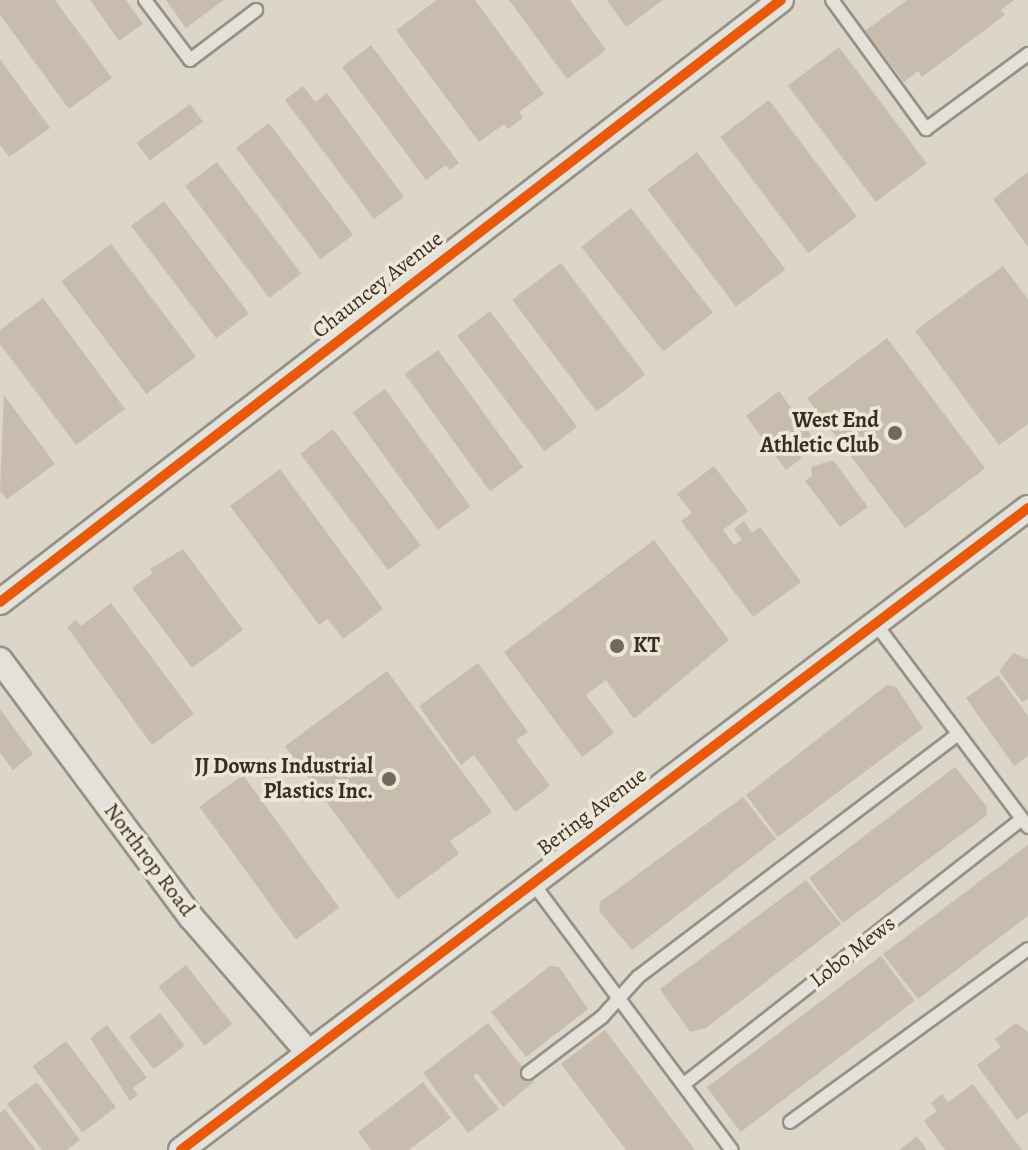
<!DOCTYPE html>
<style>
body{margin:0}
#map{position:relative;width:1028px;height:1150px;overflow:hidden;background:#dcd6c8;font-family:Alegreya,serif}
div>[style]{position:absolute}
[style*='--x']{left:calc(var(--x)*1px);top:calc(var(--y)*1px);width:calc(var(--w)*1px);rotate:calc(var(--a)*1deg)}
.building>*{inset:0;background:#c8bcaf;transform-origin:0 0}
.roads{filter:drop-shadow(2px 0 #969188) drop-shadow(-2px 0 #969188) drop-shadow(0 2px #969188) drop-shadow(0 -2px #969188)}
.lane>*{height:12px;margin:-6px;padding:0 6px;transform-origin:6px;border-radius:6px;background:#e4e1da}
.street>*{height:24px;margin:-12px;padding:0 12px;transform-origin:12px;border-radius:12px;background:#e4e1da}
.cycleway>*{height:10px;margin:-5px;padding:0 5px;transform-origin:5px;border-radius:5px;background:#e8590c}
.dots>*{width:22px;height:22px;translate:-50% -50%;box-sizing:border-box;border:4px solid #ede7d6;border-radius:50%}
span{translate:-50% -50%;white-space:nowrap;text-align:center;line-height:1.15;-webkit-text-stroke:7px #ede7d6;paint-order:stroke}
.street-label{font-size:22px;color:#392e24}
.poi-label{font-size:22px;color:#392e24;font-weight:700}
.right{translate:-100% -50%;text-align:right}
.left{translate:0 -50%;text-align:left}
</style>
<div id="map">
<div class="building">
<i style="clip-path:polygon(0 0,55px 0,112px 78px,69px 109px,0 15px)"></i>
<i style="clip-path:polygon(90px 0,126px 0,143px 24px,119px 41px)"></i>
<i style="clip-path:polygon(166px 0,224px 0,186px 28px)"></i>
<i style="clip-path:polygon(437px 0,475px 0,544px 94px,519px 112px,523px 118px,508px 129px,504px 124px,479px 142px,396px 30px)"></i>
<i style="clip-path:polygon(509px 0,570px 0,606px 50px,567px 79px)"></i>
<i style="clip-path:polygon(607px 0,663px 0,626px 27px)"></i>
<i style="clip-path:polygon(907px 0,1014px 0,1001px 10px,1005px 15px,922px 77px,918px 71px,904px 82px,865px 31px)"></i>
<i style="clip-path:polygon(371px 45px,459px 163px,450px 170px,446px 165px,426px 180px,342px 67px)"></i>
<i style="left:839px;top:47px;width:146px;height:64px;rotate:53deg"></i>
<i style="clip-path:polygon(0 59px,50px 128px,9px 157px,0 145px)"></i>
<i style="clip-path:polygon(303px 86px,315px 102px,327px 93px,404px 197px,374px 219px,285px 100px)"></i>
<i style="left:769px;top:100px;width:146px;height:61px;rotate:53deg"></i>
<i style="left:190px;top:104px;width:22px;height:66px;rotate:54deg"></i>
<i style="left:269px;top:123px;width:140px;height:41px;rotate:53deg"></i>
<i style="left:697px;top:152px;width:147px;height:62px;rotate:53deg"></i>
<i style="left:217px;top:162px;width:140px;height:40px;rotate:53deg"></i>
<i style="clip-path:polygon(1028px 172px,1028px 247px,993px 199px)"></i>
<i style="left:164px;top:201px;width:141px;height:41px;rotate:53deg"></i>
<i style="left:631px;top:208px;width:133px;height:63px;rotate:52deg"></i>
<i style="left:111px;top:244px;width:141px;height:62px;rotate:53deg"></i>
<i style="left:561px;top:263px;width:140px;height:61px;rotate:53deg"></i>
<i style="clip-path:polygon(1003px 266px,1028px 299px,1028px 424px,999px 445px,915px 331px)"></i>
<i style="clip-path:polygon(43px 298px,125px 409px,76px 445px,0 344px,0 330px)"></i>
<i style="left:490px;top:311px;width:145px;height:41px;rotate:53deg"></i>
<i style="left:887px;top:338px;width:163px;height:100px;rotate:53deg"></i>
<i style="left:438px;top:350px;width:145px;height:41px;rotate:54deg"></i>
<i style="left:385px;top:389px;width:145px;height:40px;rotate:54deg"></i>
<i style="clip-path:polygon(779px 391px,812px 436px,795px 449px,802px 458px,786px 470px,746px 416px)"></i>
<i style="clip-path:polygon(4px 395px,55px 464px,7px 499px,0 491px)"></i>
<i style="left:333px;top:429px;width:146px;height:41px;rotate:53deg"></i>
<i style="clip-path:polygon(833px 460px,868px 507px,840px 527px,805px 481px,812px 476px,811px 467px)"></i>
<i style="clip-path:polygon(714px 466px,748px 511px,723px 530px,734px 545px,742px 540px,734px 529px,744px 521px,752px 533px,760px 527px,801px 582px,753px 617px,681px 521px,692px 513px,677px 494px)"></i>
<i style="clip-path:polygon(280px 469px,383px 609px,343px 639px,328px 619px,319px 625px,230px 506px)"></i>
<i style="clip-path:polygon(654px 540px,729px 640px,634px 719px,606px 680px,586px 695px,614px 733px,582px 757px,504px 652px)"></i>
<i style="clip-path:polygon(183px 549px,243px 630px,192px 668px,132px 588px,153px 573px,150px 569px)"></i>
<i style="clip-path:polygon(111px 603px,194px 714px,152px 745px,67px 627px,76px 620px,81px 626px)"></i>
<i style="clip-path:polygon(1013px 653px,1028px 659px,1028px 699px,1022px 702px,999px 671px)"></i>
<i style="clip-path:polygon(478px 663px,528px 732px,516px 740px,550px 786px,515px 812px,474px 755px,461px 765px,419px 706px)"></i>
<i style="clip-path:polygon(387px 671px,492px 812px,450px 841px,459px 854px,398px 899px,285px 746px)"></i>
<i style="clip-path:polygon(998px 675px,1028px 716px,1028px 756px,1014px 766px,966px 698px)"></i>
<i style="clip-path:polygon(887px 685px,896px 687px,923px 728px,778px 837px,746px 795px)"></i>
<i style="clip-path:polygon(0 709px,33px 754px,13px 770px,0 753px)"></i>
<i style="clip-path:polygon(955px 767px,987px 807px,986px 816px,843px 923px,809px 878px)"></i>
<i style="left:243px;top:775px;width:164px;height:54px;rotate:54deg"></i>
<i style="clip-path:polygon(743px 797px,776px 839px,632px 950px,599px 911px,600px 902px)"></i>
<i style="clip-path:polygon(1028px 845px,1028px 916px,918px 999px,883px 954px)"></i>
<i style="clip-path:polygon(806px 880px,841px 924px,706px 1028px,690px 1032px,660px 989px)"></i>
<i style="left:881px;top:956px;width:56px;height:218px;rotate:53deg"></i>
<i style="left:186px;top:965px;width:75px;height:35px;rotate:52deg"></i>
<i style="clip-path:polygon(550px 966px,559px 967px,588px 1009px,526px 1057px,491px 1012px)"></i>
<i style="left:160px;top:1013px;width:41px;height:39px;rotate:53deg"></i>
<i style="clip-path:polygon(488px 1023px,534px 1082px,503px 1107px,477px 1073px,473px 1076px,499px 1109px,468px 1133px,423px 1073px)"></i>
<i style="clip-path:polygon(1016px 1023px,1028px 1032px,1028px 1112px,1017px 1120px,977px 1065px,1001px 1047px,995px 1039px)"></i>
<i style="clip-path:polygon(107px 1025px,147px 1078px,133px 1088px,138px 1095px,130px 1101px,90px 1038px)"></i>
<i style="clip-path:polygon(605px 1030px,695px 1150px,626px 1150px,561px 1064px)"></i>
<i style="left:66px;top:1041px;width:83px;height:42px;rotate:53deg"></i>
<i style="clip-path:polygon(37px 1082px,80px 1140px,67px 1150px,42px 1150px,7px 1104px)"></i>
<i style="clip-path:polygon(423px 1082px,451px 1118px,409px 1150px,371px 1150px,358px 1132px)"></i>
<i style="clip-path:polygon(973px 1084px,1022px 1150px,945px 1150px,924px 1121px,937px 1111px,931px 1103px,942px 1094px,948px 1102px)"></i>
<i style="clip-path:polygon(5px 1109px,36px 1150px,0 1150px,0 1113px)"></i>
<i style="clip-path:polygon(917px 1136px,927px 1150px,899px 1150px)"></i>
</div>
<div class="roads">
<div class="lane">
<i style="--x:145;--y:0;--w:75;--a:53.1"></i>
<i style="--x:190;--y:60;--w:83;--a:-37.1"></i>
<i style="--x:832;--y:0;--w:160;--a:53.9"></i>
<i style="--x:926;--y:129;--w:127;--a:-36.3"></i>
<i style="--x:875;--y:623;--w:255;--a:53.1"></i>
<i style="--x:532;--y:882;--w:334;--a:53.3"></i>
<i style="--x:528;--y:1073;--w:93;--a:-37.1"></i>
<i style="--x:602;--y:1017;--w:54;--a:-48"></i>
<i style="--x:638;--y:977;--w:402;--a:-37.2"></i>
<i style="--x:684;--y:1084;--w:429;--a:-38.1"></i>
<i style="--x:790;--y:1122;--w:294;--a:-36"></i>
</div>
<div class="street">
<i style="--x:0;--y:602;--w:986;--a:-37.63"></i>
<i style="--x:0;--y:660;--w:320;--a:53.4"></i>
<i style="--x:191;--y:917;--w:179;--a:49.1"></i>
<i style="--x:181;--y:1150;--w:1063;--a:-37.16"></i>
</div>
</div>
<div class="cycleway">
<i style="--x:0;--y:602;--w:986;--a:-37.63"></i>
<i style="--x:181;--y:1150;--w:1063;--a:-37.16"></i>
</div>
<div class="dots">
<i style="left:895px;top:433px;background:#72695d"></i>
<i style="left:617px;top:646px;background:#72695d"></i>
<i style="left:389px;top:779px;background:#72695d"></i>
</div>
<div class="street-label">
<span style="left:378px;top:285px;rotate:-38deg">Chauncey Avenue</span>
<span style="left:592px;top:812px;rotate:-37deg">Bering Avenue</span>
<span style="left:149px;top:860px;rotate:53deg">Northrop Road</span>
<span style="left:853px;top:952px;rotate:-38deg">Lobo Mews</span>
</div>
<div class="poi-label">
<span class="right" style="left:879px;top:433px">West End<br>Athletic Club</span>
<span class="left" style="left:633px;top:646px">KT</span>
<span class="right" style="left:373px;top:779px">JJ Downs Industrial<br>Plastics Inc.</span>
</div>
</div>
